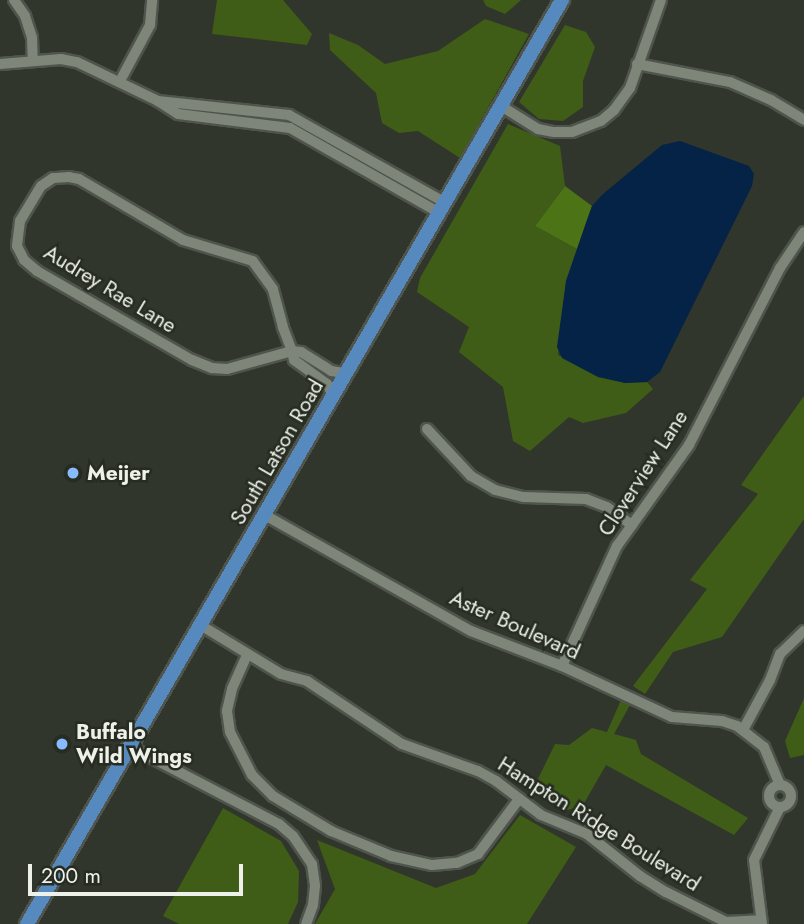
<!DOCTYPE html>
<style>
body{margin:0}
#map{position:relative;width:804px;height:924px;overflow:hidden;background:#30362b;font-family:Jost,sans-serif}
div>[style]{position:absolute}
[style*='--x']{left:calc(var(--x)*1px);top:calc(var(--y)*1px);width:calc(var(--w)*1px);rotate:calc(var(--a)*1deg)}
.green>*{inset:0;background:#3f5d16}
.forest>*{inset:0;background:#4d7317}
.water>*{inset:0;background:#042347}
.roads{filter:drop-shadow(2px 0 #4f544c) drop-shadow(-2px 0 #4f544c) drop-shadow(0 2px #4f544c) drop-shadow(0 -2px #4f544c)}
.minor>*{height:10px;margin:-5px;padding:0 5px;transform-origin:5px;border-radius:5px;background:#7e8579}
.minor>.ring{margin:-5px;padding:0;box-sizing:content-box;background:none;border:10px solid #7e8579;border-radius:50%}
.major>*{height:14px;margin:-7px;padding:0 7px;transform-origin:7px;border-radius:7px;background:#5689bd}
.dots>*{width:19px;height:19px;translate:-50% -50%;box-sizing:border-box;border:4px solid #262c21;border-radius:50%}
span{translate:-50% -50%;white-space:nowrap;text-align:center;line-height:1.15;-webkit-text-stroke:5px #262c21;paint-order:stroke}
.street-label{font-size:21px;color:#edf1ea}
.poi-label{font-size:21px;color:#edf1ea;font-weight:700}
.left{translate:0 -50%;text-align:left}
.scale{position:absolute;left:28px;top:864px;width:215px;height:32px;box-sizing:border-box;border:4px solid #edf1ea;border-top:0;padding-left:9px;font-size:21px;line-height:24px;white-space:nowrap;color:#edf1ea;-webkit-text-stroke:5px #262c21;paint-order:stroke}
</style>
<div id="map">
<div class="green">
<i style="clip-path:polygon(217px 0,283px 0,312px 34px,307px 45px,212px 34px)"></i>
<i style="clip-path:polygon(483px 0,521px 0,505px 14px,486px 6px)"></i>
<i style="clip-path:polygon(485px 19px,529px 34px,460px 158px,418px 131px,399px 133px,382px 123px,376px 93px,330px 50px,329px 33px,358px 45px,385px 64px,438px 51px)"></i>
<i style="clip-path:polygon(565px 25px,586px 32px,595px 47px,583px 81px,583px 107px,563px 121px,539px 119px,519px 102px)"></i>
<i style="clip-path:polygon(508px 124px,560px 146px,565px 186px,535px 226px,577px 249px,566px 281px,558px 355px,625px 383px,647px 382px,653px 389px,626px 413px,583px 423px,569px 417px,530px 451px,513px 441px,503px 387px,459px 352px,469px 327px,417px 292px,420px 278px)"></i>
<i style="clip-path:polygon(804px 396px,804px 519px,722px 637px,673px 652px,645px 694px,633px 686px,707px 589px,690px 580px,758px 494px,741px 485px)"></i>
<i style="clip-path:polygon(804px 698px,804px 755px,790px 758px,785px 741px)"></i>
<i style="clip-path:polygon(621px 700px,630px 705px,614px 734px,636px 740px,641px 754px,748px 818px,734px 835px,606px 765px,583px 805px,568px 810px,532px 791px,555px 744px,569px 745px,592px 728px,607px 732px)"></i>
<i style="clip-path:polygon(223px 808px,281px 841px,299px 871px,298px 902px,288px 924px,179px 924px,163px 916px)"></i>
<i style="clip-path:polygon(520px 815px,576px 847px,527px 924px,315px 924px,335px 889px,317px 840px,436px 888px,475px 874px)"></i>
</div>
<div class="forest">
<i style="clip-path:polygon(565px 186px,592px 206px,577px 249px,535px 226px)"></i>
</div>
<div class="water">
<i style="clip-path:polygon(680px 141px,749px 166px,754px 174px,752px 186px,660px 372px,647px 382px,625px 383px,598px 377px,562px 358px,557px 347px,566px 281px,587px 220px,592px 206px,603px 194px,662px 145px)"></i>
</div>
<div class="roads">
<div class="minor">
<i style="--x:14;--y:0;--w:19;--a:55"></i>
<i style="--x:25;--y:16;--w:23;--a:72"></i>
<i style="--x:32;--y:38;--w:23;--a:88"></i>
<i style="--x:0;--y:64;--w:61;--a:-4.7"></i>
<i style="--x:61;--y:59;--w:16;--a:11"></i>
<i style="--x:77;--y:62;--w:90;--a:25.7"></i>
<i style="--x:158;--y:101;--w:24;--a:33"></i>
<i style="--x:178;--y:114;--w:113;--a:7.1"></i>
<i style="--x:290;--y:128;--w:170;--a:29.6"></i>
<i style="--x:637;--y:64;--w:95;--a:11"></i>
<i style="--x:730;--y:82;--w:45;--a:23.7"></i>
<i style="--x:771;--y:100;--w:39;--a:31"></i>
<i style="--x:120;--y:81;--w:64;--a:-61.8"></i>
<i style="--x:150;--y:25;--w:25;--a:-85"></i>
<i style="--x:158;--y:101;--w:132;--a:6.1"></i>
<i style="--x:289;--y:115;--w:178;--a:29.3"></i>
<i style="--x:501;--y:106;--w:44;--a:31.9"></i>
<i style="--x:538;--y:129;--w:16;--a:11"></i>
<i style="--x:554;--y:132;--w:18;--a:0"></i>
<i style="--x:572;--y:132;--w:31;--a:-21"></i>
<i style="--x:601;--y:121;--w:17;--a:-40"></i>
<i style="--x:614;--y:110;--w:27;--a:-54"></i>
<i style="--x:630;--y:88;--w:93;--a:-70.6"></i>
<i style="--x:333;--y:395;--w:13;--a:-119"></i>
<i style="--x:327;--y:384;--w:41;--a:-144"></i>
<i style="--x:294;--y:360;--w:9;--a:-103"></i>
<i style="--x:292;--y:351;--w:26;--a:-111"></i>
<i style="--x:283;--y:327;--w:39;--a:-105"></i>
<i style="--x:273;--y:289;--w:34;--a:-126"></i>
<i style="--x:253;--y:261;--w:73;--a:-163.3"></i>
<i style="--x:183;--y:240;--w:121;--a:-149.6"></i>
<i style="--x:79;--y:179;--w:10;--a:-169"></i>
<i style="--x:69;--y:177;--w:16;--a:176"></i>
<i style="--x:53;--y:178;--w:14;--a:146"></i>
<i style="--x:41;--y:186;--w:41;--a:121"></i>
<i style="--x:20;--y:221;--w:25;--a:97"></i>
<i style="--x:17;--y:246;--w:16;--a:63"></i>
<i style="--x:24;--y:260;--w:17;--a:40"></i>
<i style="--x:37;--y:271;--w:179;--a:29.9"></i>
<i style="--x:192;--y:360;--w:22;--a:22"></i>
<i style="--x:212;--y:368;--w:15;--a:4"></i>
<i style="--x:227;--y:369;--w:67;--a:-15.5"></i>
<i style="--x:292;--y:351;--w:9;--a:6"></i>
<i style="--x:301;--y:352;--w:36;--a:32"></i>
<i style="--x:331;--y:371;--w:15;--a:8"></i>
<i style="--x:427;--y:429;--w:64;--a:46.9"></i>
<i style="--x:471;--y:476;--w:28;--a:30"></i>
<i style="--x:495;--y:490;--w:30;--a:14"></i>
<i style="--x:524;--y:497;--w:62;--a:1.8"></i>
<i style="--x:586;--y:499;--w:22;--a:21"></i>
<i style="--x:607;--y:507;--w:31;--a:36"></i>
<i style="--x:265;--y:515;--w:236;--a:29.4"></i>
<i style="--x:471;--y:631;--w:97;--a:21"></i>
<i style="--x:562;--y:666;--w:121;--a:24.9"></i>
<i style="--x:672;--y:717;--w:50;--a:4.6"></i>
<i style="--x:722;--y:721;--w:16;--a:18"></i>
<i style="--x:737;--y:726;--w:34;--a:38"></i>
<i style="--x:764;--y:747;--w:41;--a:67.2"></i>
<i style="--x:202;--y:626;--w:92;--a:31.3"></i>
<i style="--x:281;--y:674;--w:27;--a:15"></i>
<i style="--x:307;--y:681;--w:114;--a:33.6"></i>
<i style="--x:402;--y:744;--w:81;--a:19.6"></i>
<i style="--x:478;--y:771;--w:21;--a:29"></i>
<i style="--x:496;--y:781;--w:56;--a:37.1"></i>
<i style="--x:541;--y:815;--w:50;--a:22.4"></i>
<i style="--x:587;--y:834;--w:68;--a:38.4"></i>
<i style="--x:640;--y:876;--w:31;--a:32"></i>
<i style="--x:666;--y:892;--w:67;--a:26.6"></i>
<i style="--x:726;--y:922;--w:34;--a:-3"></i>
<i style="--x:247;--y:655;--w:37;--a:114"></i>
<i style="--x:232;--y:689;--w:23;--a:103"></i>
<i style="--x:227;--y:711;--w:21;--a:82"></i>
<i style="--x:230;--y:732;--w:48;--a:62.9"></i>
<i style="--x:252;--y:775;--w:30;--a:45"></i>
<i style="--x:273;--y:796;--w:68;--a:31.1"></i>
<i style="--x:331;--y:831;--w:65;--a:22.6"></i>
<i style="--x:391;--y:856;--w:42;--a:12.4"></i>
<i style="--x:432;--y:865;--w:25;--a:-5"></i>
<i style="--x:457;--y:863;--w:23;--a:-23"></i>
<i style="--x:478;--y:854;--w:69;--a:-53.3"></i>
<i style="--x:562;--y:666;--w:132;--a:-65.4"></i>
<i style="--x:617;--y:546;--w:124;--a:-54.5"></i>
<i style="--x:689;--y:445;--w:199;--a:-62.8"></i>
<i style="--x:780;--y:268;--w:43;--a:-56.3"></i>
<i style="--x:743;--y:730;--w:57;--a:-61.6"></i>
<i style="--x:770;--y:680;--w:28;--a:-69"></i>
<i style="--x:780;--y:654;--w:33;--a:-44"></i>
<i style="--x:131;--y:747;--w:167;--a:27.5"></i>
<i style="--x:279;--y:824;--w:18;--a:41"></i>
<i style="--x:293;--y:836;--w:34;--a:56"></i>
<i style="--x:312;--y:864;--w:22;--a:82"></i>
<i style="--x:315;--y:886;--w:19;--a:96"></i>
<i style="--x:313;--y:905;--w:20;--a:110"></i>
<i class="ring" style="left:769px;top:785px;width:12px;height:12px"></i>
<i style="--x:762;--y:924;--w:64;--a:-97.1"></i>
<i style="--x:754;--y:860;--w:59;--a:-63.9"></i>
</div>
<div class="major">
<i style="--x:27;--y:924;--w:1068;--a:-59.93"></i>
</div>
</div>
<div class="dots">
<i style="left:73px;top:473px;background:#87bbfb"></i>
<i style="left:62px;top:744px;background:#87bbfb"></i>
</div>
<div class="street-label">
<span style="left:110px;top:289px;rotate:31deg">Audrey Rae Lane</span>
<span style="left:277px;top:452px;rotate:-60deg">South Latson Road</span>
<span style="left:643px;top:473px;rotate:-57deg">Cloverview Lane</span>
<span style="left:515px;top:625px;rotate:24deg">Aster Boulevard</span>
<span style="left:599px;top:824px;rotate:32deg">Hampton Ridge Boulevard</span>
</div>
<div class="poi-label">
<span class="left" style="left:87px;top:473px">Meijer</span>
<span class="left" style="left:76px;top:744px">Buffalo<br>Wild Wings</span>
</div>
<div class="scale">200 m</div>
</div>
